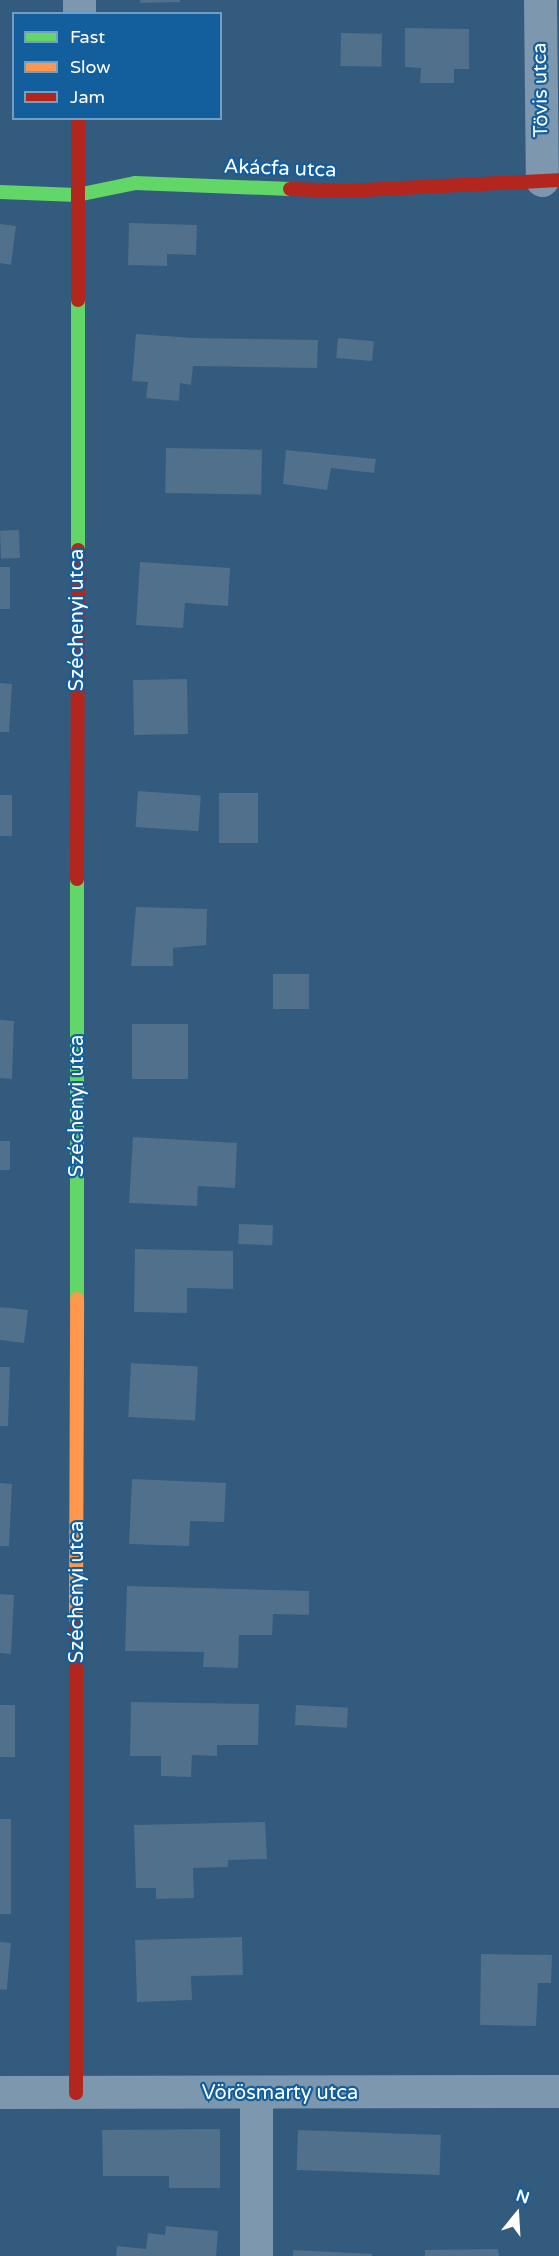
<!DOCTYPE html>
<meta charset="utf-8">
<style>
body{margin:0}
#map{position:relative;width:559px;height:2256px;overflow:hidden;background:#325b7e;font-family:"Varela Round",sans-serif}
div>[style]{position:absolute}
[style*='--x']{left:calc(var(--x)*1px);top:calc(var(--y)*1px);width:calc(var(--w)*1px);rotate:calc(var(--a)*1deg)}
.building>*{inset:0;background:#50708c;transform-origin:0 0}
.street>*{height:33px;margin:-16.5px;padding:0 16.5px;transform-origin:16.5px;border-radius:16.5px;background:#7d97af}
.fast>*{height:14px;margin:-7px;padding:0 7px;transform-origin:7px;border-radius:7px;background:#63d668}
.slow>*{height:14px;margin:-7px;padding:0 7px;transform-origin:7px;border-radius:7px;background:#ff974d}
.jam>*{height:14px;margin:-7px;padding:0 7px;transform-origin:7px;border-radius:7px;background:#b3261e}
span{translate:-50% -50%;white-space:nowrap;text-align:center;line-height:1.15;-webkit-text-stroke:4.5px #135e9d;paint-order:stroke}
.street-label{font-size:20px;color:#fff}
.legend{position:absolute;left:12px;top:12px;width:210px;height:108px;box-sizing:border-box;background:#135e9d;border:2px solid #719ec4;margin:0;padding:8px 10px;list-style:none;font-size:18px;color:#fff}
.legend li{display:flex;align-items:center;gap:12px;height:30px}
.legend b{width:30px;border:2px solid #719ec4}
.north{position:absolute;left:487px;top:2184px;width:60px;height:60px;-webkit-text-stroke:4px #135e9d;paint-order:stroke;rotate:18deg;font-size:16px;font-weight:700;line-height:24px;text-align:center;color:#fff}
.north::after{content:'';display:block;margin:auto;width:21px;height:27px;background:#fff;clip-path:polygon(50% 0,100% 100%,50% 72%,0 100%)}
</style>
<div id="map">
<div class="building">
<i style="clip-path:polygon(140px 0,180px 0,180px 2px,140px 3px)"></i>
<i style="clip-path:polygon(405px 28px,469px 29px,469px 69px,454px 69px,454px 83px,420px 83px,421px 68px,405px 67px)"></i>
<i style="left:341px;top:33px;width:41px;height:33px;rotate:1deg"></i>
<i style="clip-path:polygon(129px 223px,197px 225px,196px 255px,167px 254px,167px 266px,128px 265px)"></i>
<i style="clip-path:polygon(0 224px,16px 226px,11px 265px,0 263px)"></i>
<i style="clip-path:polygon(136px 334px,193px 338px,318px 340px,317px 368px,193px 366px,191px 385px,180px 383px,179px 401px,146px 398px,148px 382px,132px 381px)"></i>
<i style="left:338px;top:338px;width:36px;height:20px;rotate:5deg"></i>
<i style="left:166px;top:448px;width:96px;height:45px;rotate:1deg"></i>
<i style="clip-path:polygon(286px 450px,376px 459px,374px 473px,331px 468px,327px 490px,283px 484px)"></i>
<i style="left:19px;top:530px;width:28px;height:19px;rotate:88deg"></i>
<i style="clip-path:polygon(140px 562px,230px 568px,228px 606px,185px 603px,183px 628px,136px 625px)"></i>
<i style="left:0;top:567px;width:10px;height:42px"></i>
<i style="left:187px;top:679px;width:55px;height:54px;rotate:89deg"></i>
<i style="clip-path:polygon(0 683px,12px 684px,9px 732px,0 732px)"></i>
<i style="left:138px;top:791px;width:63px;height:36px;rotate:4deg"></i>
<i style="left:219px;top:793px;width:39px;height:50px"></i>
<i style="left:0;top:795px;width:12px;height:41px"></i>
<i style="clip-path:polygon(136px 907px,207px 909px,206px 945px,173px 948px,173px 966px,131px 966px)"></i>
<i style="left:273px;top:974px;width:36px;height:35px"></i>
<i style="clip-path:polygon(0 1020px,14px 1021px,12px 1079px,0 1078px)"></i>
<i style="left:132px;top:1024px;width:56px;height:55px"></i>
<i style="clip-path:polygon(133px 1137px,237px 1143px,235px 1188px,198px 1186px,197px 1206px,129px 1203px)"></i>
<i style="left:0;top:1141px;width:10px;height:29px"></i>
<i style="left:239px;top:1224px;width:34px;height:20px;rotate:2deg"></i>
<i style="clip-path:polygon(135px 1249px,233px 1251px,233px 1289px,187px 1288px,187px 1313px,134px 1312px)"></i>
<i style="clip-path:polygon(0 1307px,28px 1310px,24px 1343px,0 1340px)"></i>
<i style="left:131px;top:1363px;width:67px;height:54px;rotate:3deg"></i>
<i style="clip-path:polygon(0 1367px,10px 1367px,8px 1426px,0 1426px)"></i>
<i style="clip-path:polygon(132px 1479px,226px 1483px,224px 1522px,190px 1521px,189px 1546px,129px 1544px)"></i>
<i style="clip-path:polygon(0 1483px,12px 1484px,9px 1546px,0 1546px)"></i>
<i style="clip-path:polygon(127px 1586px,309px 1591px,309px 1615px,273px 1614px,272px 1635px,239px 1635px,238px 1668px,203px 1667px,204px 1652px,125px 1651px)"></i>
<i style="clip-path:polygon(0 1594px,14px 1595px,11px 1654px,0 1653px)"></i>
<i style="clip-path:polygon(131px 1702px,259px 1704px,258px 1745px,217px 1745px,217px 1756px,192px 1755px,191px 1777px,161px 1776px,161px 1756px,130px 1756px)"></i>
<i style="left:0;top:1705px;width:15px;height:52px"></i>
<i style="left:296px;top:1705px;width:52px;height:20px;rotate:3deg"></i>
<i style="left:0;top:1819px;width:11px;height:95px"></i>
<i style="clip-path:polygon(265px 1822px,267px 1859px,228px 1860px,228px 1867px,193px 1868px,194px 1898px,156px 1899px,156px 1888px,136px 1888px,134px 1825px)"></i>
<i style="clip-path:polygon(242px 1937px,243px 1975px,191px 1976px,192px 2000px,137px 2002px,135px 1940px)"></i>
<i style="left:0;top:1942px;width:11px;height:47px;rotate:5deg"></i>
<i style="clip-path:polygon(481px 1954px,552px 1955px,551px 1983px,538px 1983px,536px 2026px,480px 2025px)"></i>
<i style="clip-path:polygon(220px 2129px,220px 2188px,169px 2188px,169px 2176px,103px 2176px,102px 2130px)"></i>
<i style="left:298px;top:2130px;width:143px;height:40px;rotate:2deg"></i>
<i style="clip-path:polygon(166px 2226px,218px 2231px,216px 2256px,116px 2256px,117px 2246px,146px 2249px,148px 2233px,165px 2235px)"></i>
<i style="clip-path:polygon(498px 2249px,499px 2256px,425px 2256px,425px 2250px)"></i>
<i style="clip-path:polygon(293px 2250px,372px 2254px,372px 2256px,293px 2256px)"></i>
</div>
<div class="street">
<i style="--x:540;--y:0;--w:180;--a:89.4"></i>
<i style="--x:79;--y:14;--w:14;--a:-90"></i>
<i style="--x:0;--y:2092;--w:559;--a:-0.1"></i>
<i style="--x:256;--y:2094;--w:162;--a:90"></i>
</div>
<div class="fast">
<i style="--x:0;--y:192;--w:77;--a:2.2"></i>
<i style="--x:77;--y:195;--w:59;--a:-11.7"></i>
<i style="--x:135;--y:183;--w:155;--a:2.2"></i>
<i style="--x:78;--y:550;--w:250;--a:-90"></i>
<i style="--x:77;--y:1299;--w:420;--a:-90"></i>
</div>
<div class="slow">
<i style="--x:76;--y:1623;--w:324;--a:-89.8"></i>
</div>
<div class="jam">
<i style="--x:290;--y:189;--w:54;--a:2.1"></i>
<i style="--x:344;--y:191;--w:215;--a:-2.9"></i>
<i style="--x:78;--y:300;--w:182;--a:-90"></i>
<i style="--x:77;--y:879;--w:329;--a:-89.8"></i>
<i style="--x:76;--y:2093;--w:470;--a:-90"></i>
</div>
<div class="street-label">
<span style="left:541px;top:90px;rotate:-91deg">Tövis utca</span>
<span style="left:280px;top:169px;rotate:2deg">Akácfa utca</span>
<span style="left:77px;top:620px;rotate:-90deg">Széchenyi utca</span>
<span style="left:77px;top:1106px;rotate:-90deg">Széchenyi utca</span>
<span style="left:77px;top:1592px;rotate:-90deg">Széchenyi utca</span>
<span style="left:280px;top:2093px">Vörösmarty utca</span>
</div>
<ul class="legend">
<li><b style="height:8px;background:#63d668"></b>Fast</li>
<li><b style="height:8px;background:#ff974d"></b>Slow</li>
<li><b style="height:8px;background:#b3261e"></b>Jam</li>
</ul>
<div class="north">N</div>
</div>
